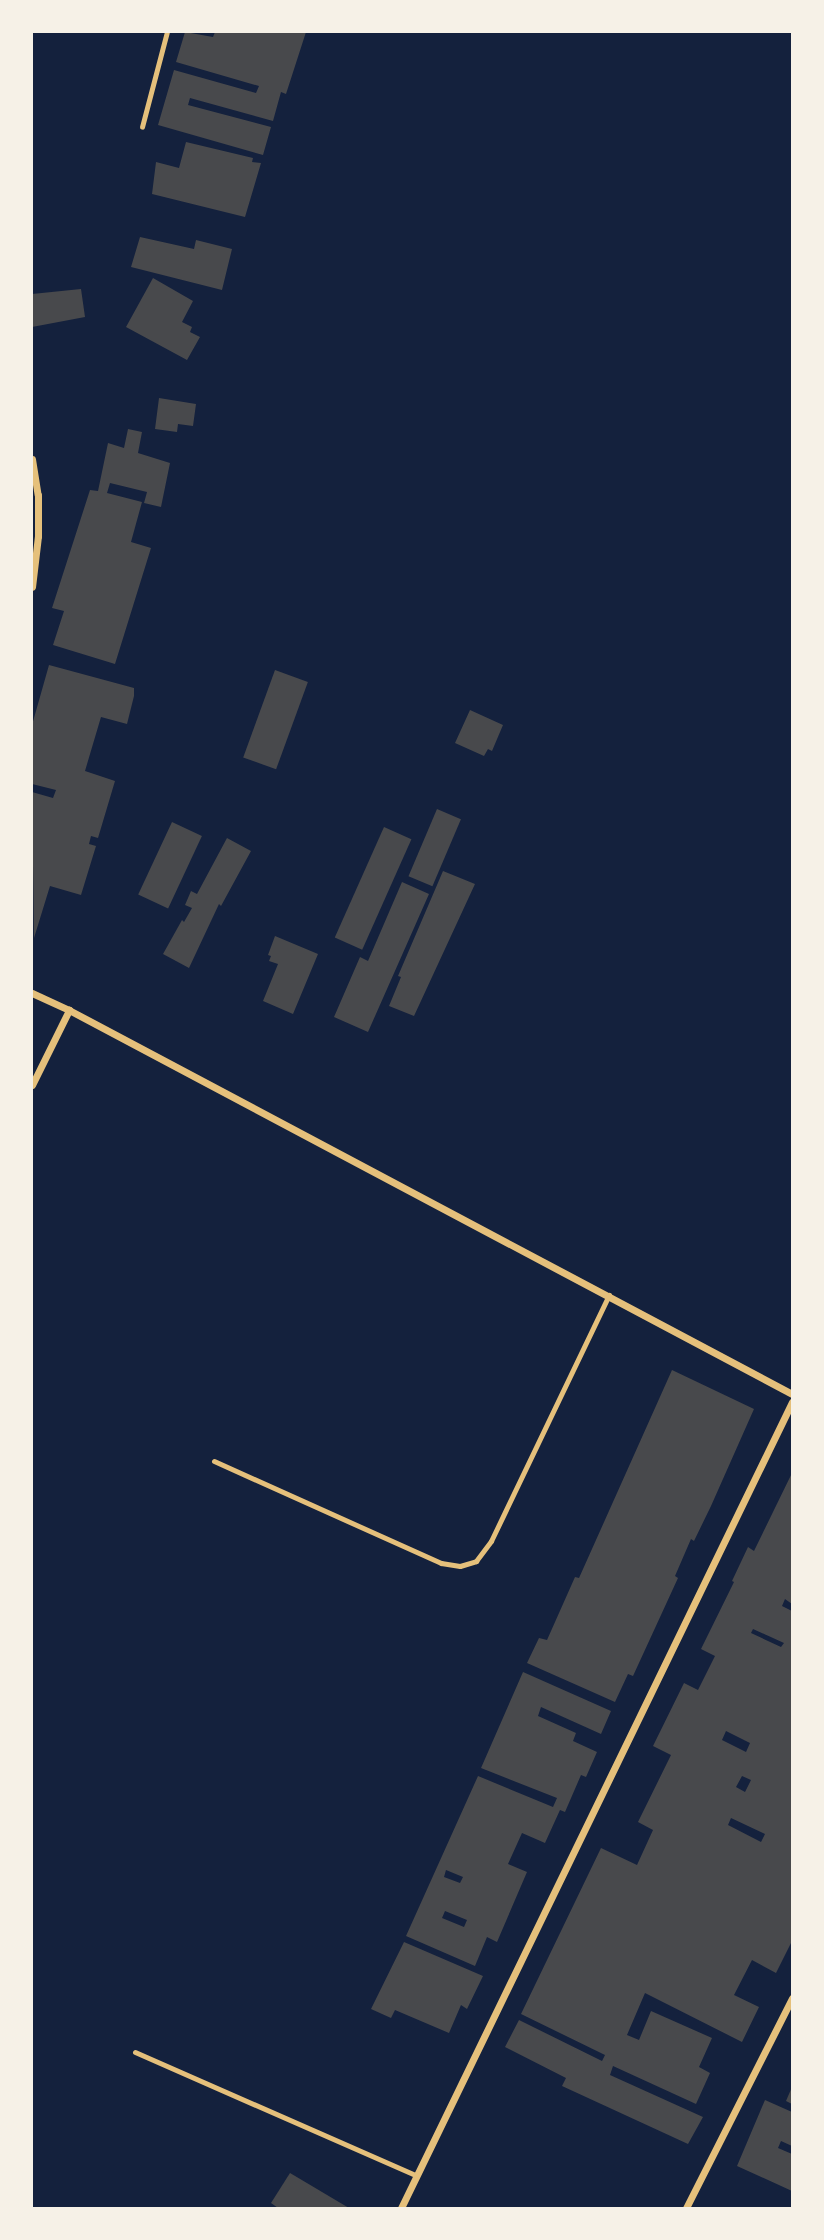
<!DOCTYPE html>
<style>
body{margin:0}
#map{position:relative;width:824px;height:2240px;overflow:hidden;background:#14213d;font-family:Montserrat,sans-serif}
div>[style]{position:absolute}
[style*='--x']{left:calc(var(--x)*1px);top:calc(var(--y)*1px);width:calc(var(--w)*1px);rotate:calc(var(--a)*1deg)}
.building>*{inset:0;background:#48494c;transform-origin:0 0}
.path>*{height:4.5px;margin:-2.25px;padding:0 2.25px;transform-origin:2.25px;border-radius:2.25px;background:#e5c07b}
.service>*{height:5px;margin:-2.5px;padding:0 2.5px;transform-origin:2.5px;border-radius:2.5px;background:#e5c07b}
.minor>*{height:7px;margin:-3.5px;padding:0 3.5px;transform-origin:3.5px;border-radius:3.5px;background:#e5c07b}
span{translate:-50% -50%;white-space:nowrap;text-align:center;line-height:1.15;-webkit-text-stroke:6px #f6f1e7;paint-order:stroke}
.frame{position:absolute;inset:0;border:33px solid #f6f1e7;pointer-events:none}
</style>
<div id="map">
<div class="building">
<i style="clip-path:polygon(185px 32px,213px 37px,215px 32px,306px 32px,286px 94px,281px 92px,273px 121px,190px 98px,188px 105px,271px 127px,263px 155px,158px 125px,174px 70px,256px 93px,259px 86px,176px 62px)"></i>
<i style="clip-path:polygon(186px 142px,253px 158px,252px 162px,261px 163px,245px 217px,152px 194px,156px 162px,179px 168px)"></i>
<i style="clip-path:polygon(140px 237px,194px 249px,196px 240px,232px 249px,222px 290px,131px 267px)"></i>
<i style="clip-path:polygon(153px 278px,193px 301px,182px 322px,192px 327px,190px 332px,200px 337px,187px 360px,126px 327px)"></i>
<i style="clip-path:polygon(81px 289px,85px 317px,32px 327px,32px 294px)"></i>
<i style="clip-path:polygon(159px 398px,196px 404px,193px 426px,178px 424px,177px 432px,155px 429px)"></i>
<i style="clip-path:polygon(128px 429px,142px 432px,138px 453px,170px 463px,161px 507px,144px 503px,147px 492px,110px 483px,107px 493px,142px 502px,131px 542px,151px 548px,115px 664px,53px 645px,64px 611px,52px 608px,90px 490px,98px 491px,108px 443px,124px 448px)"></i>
<i style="clip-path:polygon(49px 665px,134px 688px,134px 696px,127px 724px,101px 717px,85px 771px,115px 781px,98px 838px,91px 836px,89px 844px,96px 846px,81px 895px,50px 886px,34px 938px,32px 792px,53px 798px,56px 790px,32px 784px,32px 725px)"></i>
<i style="left:275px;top:670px;width:35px;height:93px;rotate:20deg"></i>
<i style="clip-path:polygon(470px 710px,503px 725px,492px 751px,488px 749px,484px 756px,455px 743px)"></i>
<i style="left:437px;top:809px;width:26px;height:73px;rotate:23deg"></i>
<i style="left:172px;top:822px;width:33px;height:80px;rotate:25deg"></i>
<i style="left:384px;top:827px;width:30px;height:121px;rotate:24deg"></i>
<i style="clip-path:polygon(227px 838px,251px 851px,221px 906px,219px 904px,189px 968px,163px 954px,182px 920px,184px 922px,192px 908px,185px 905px,191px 891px,197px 894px)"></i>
<i style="clip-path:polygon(443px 871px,475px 884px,414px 1016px,389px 1006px,401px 977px,398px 976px)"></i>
<i style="clip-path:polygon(402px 882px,429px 894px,368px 1032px,334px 1017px,360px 957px,368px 961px)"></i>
<i style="clip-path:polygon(275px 936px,318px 954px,293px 1014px,263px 1001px,278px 964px,269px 961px,271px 956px,268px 955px)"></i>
<i style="clip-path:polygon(672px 1370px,754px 1409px,711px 1506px,694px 1541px,691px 1539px,675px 1576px,678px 1578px,633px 1676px,628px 1674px,615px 1702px,527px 1663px,539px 1638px,547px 1640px,575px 1577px,579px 1578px)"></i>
<i style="clip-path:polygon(evenodd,792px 1473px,792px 1604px,785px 1599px,782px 1606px,792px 1611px,792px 1941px,776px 1973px,752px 1960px,734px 1995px,759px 2007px,742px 2042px,645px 1993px,627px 2035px,639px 2040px,651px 2011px,712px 2038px,699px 2067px,710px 2073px,696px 2104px,613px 2066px,610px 2075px,703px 2117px,688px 2144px,562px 2086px,566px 2078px,505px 2047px,519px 2020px,602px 2061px,605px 2055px,521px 2014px,601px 1848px,637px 1865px,653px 1830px,638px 1822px,671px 1755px,653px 1746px,684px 1683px,698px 1690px,715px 1656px,701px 1649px,734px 1582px,732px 1581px,748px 1547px,754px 1551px,792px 1473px,753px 1629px,784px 1643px,781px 1647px,751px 1633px,753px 1629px,792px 1473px,726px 1731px,750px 1743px,746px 1752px,722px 1740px,726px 1731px,792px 1473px,742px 1776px,751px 1780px,745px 1792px,736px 1787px,742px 1776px,792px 1473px,731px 1818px,765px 1834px,761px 1842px,728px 1825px,731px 1818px)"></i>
<i style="clip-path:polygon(evenodd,523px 1672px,611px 1711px,601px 1734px,541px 1707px,538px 1716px,576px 1733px,573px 1741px,597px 1752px,586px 1777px,581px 1775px,565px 1812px,560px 1810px,545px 1843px,522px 1833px,508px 1864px,527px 1872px,497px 1942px,487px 1937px,475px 1966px,406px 1936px,478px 1776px,553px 1807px,557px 1798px,481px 1768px,523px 1672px,446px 1870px,463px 1877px,460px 1883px,444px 1877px,446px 1870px,523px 1672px,445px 1911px,467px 1920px,464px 1927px,442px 1918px,445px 1911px)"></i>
<i style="clip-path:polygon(404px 1942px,483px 1976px,467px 2009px,461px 2005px,449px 2033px,395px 2010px,391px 2018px,371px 2009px)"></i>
<i style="clip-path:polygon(792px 2087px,792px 2104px,786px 2101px)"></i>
<i style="clip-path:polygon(765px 2100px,792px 2112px,792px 2146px,781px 2141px,778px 2148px,792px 2154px,792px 2191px,737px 2166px)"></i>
<i style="clip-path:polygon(290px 2173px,349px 2208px,278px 2208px,271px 2203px)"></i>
</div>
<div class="path">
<i style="--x:142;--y:127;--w:98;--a:-75.3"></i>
</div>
<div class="service">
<i style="--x:214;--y:1461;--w:249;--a:24.2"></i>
<i style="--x:441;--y:1563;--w:19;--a:9"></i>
<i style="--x:460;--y:1566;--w:17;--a:-17"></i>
<i style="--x:476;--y:1561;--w:25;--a:-53"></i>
<i style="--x:491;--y:1541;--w:273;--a:-64.4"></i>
<i style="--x:135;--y:2052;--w:308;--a:23.7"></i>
</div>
<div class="minor">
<i style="--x:32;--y:459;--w:36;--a:81"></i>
<i style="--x:38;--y:495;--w:41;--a:90"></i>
<i style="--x:38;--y:536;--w:51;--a:96.7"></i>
<i style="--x:32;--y:993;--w:41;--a:24.7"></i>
<i style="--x:69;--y:1010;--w:819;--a:27.97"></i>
<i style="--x:32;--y:1085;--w:84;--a:-63.7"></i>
<i style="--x:401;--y:2208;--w:896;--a:-64.12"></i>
<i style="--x:686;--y:2208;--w:235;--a:-63.2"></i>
</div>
<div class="frame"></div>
</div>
